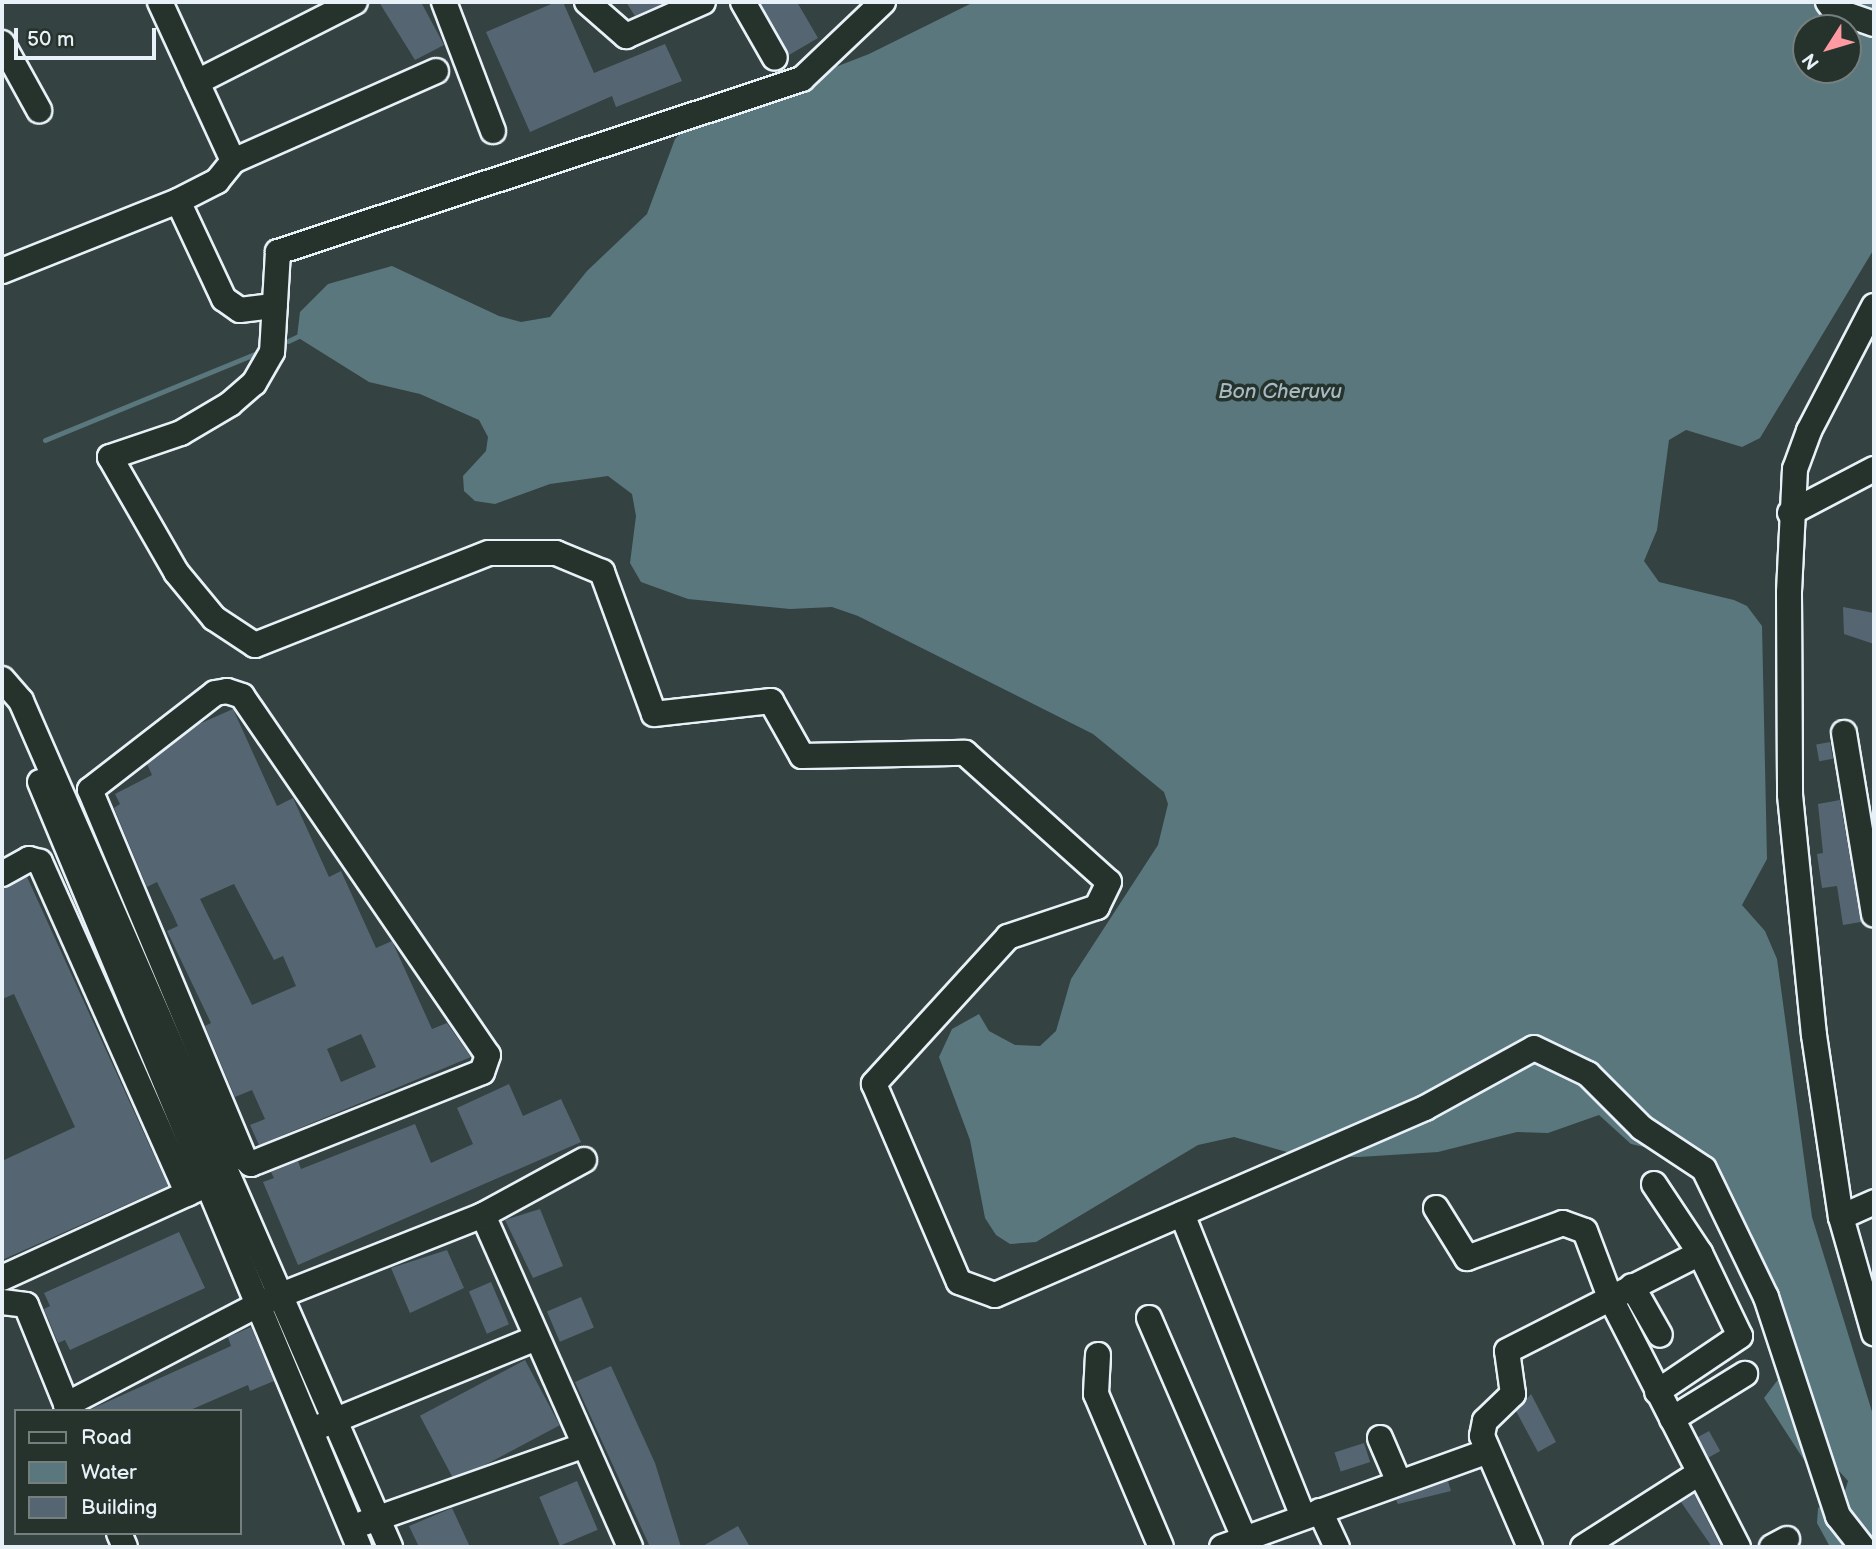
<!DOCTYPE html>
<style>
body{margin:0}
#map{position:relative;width:1876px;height:1549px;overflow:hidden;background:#344242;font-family:"Balsamiq Sans",sans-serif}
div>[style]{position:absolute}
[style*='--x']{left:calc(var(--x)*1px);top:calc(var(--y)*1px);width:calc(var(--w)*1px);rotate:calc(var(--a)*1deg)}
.water>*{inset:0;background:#5a777e}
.stream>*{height:5px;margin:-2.5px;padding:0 2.5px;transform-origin:2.5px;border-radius:2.5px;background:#5a777e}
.building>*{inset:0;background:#556672;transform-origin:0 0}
.roads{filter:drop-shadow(2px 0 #e8f1f8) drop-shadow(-2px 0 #e8f1f8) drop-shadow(0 2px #e8f1f8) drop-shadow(0 -2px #e8f1f8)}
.minor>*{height:24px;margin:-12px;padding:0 12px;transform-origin:12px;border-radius:12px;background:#26332d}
span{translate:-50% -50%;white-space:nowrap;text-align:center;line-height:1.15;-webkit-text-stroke:7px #26332d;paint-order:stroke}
.water-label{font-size:21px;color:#a8bac1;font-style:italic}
.frame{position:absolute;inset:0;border:4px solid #e8f1f8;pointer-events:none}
.legend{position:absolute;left:14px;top:1409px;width:228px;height:126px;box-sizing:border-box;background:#26332d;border:2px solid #747f7e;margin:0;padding:9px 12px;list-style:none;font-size:21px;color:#e8f1f8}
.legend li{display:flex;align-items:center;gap:14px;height:35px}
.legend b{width:35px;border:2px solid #747f7e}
.north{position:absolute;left:1792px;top:14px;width:70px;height:70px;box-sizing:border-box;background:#26332d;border:2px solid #747f7e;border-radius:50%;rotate:233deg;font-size:19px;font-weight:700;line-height:28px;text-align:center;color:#e8f1f8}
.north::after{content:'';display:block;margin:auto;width:24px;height:32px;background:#ff9aa2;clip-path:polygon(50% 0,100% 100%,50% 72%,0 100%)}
.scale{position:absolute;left:14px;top:28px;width:142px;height:32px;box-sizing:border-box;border:4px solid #e8f1f8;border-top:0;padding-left:9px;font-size:21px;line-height:24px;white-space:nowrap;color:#e8f1f8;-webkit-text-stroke:5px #26332d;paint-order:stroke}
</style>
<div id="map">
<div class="water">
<i style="clip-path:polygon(evenodd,974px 2px,1874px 2px,1874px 249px,1760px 438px,1742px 447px,1686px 430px,1669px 440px,1657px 530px,1644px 561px,1659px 582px,1734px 600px,1747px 606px,1762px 626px,1767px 859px,1742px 905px,1765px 931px,1777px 959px,1812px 1217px,1874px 1418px,1874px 1547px,1830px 1547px,1817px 1523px,1818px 1508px,1845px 1491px,1848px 1481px,1830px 1461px,1804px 1460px,1764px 1398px,1780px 1377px,1775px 1310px,1751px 1232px,1688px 1157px,1631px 1144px,1599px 1115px,1548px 1133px,1517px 1132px,1438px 1152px,1359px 1157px,1301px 1156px,1234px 1137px,1198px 1145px,1036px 1242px,1010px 1244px,996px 1235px,985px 1218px,970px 1140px,939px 1057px,952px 1029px,979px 1014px,989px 1031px,1015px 1045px,1040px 1046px,1056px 1031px,1071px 979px,1158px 845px,1168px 804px,1164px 792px,1093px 734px,858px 616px,832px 607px,790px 609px,688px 599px,641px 582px,630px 563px,636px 516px,632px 494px,608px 476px,550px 484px,495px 504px,475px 501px,464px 491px,463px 476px,486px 451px,488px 437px,479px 420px,420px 394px,369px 382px,297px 337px,300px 312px,328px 284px,392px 266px,499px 316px,521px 322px,550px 317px,587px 271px,647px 214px,675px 139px,691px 123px,869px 54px,974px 2px,1806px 28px,1848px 28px,1848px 70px,1806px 70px,1806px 28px)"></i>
</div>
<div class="stream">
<i style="--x:288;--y:341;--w:14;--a:-25"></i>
<i style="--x:45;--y:440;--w:229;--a:-22.3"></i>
</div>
<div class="building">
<i style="clip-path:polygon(379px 2px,421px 2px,444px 45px,415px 60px)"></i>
<i style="clip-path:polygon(556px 2px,563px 2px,594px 73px,665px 44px,682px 81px,616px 107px,612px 96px,530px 132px,486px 32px)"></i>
<i style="clip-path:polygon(626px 2px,666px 2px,635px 16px)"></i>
<i style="clip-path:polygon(760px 2px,797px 2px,818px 38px,789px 55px)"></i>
<i style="clip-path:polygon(1843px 607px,1874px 613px,1874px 644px,1844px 634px)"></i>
<i style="clip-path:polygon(evenodd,233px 709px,277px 806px,293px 798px,329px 877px,341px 871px,376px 948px,392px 941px,432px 1029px,447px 1023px,471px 1057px,259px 1145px,250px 1125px,265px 1119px,252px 1090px,235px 1097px,205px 1026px,211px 1023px,167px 931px,178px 926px,173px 915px,157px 882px,147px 887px,114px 808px,120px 804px,115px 794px,152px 775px,147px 764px,199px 724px,233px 709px,234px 884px,274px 960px,283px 956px,296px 986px,252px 1005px,200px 899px,234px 884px,233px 709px,361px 1034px,376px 1067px,341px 1082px,327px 1049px,361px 1034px)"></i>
<i style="left:1830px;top:742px;width:17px;height:14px;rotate:80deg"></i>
<i style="clip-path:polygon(1840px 800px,1861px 922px,1843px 925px,1837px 886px,1822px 888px,1817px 854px,1823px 853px,1818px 804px)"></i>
<i style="clip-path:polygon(27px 877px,168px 1186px,2px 1260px,2px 1161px,75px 1127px,14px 994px,2px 999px,2px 889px)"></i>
<i style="clip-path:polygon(509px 1084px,523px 1116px,561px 1099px,581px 1142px,298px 1265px,263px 1182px,274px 1178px,271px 1172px,298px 1161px,301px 1169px,415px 1124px,431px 1163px,473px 1144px,457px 1108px)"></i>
<i style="clip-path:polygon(540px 1209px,563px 1266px,533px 1278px,505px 1220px)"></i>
<i style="clip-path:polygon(179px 1232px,205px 1288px,70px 1350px,65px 1340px,58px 1343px,44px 1309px,50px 1306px,44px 1293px)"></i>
<i style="clip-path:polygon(447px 1250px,464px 1288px,410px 1313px,391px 1268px)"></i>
<i style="left:491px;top:1282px;width:46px;height:24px;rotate:67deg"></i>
<i style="left:581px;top:1297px;width:33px;height:37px;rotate:67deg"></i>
<i style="clip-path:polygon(251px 1327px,274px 1381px,250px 1391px,248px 1385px,188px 1411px,87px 1411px,231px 1346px,228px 1337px)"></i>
<i style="left:525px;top:1360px;width:74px;height:119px;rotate:62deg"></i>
<i style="clip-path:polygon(611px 1366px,655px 1463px,681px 1547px,650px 1547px,575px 1382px)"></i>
<i style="clip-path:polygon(1531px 1394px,1556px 1442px,1538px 1452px,1516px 1411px)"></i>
<i style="left:1709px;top:1431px;width:23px;height:13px;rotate:61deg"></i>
<i style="left:1364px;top:1443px;width:20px;height:31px;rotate:72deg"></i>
<i style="left:577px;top:1481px;width:53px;height:41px;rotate:67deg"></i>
<i style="clip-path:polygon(1448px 1481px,1451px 1491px,1398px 1504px,1396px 1500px)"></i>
<i style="clip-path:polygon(1694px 1494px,1721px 1547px,1712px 1547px,1681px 1502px)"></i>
<i style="clip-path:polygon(452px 1508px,470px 1547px,419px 1547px,409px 1526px)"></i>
<i style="clip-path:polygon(738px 1526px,750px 1547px,701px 1547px)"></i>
</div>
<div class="roads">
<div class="minor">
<i style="--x:160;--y:2;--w:175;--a:65.3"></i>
<i style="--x:444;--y:2;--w:138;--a:69.2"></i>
<i style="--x:587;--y:2;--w:52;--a:41.1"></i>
<i style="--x:626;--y:36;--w:84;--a:-23.8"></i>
<i style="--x:743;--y:2;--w:64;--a:60.3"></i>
<i style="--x:883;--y:2;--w:112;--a:136.5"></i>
<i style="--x:802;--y:79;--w:552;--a:161.73"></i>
<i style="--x:278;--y:252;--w:100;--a:93.4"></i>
<i style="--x:272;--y:352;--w:36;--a:120"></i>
<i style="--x:254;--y:383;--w:32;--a:139"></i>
<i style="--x:230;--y:404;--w:57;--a:149.4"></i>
<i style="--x:181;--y:433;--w:75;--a:161.3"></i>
<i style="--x:110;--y:457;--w:133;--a:60.1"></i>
<i style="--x:176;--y:572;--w:60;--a:50.4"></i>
<i style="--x:214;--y:618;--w:49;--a:33.4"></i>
<i style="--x:255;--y:645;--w:251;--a:-21.5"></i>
<i style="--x:489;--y:553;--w:67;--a:0"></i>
<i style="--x:556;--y:553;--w:50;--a:22.4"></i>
<i style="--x:602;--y:572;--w:151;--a:69.9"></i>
<i style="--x:654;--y:714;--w:118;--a:-6.3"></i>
<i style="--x:771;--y:701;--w:63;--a:60.6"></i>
<i style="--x:802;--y:756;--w:163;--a:-1.1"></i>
<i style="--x:965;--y:753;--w:193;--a:41.9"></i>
<i style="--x:1109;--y:882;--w:28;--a:116"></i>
<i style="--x:1097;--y:907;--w:94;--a:161.4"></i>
<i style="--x:1008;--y:937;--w:199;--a:132.4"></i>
<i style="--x:874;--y:1084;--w:215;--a:66.8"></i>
<i style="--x:959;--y:1282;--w:38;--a:20"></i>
<i style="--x:995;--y:1295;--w:469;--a:-23.5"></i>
<i style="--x:1425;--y:1108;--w:124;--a:-28.8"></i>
<i style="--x:1534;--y:1048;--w:60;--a:25.7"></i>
<i style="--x:1588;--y:1074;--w:76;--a:45"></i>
<i style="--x:1642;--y:1128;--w:74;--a:33.5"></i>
<i style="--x:1704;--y:1169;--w:142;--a:64.2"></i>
<i style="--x:1766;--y:1297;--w:231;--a:71.8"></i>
<i style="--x:1838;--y:1516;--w:39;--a:52"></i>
<i style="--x:1828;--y:2;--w:10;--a:53"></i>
<i style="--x:1834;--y:10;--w:42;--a:19.3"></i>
<i style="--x:2;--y:43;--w:77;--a:61.1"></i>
<i style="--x:197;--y:82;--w:177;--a:-26.9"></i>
<i style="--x:178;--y:201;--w:108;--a:64.9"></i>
<i style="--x:224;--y:299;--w:19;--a:35"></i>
<i style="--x:240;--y:310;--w:35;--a:-7"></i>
<i style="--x:2;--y:271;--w:189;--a:-21.7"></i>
<i style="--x:178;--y:201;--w:44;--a:-27.1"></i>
<i style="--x:217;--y:181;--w:26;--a:-51"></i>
<i style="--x:233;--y:161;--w:222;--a:-23.9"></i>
<i style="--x:1874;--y:306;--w:141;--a:117.5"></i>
<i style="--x:1809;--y:431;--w:40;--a:110.2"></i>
<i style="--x:1795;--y:469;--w:124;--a:92.8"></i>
<i style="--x:1789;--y:593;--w:202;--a:89.7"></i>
<i style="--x:1790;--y:795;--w:241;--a:84.3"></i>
<i style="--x:1814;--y:1035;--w:184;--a:81.6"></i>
<i style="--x:1841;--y:1217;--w:121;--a:74.1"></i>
<i style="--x:1790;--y:513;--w:95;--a:-27.6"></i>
<i style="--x:2;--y:679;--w:29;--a:49"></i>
<i style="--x:21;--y:701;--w:923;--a:66.43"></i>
<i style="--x:227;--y:691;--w:16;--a:18"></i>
<i style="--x:242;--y:696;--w:435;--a:55.6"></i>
<i style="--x:488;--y:1055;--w:18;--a:109"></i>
<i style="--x:482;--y:1072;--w:249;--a:158.3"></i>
<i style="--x:251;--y:1164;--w:9;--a:-139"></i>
<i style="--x:244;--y:1158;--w:399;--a:-112.7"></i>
<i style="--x:90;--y:790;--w:158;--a:-37.8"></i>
<i style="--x:215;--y:693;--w:12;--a:-9"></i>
<i style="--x:1844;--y:733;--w:184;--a:80.6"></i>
<i style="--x:40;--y:782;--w:829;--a:67.36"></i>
<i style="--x:2;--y:874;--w:31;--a:-29"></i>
<i style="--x:29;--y:859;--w:11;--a:15"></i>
<i style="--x:40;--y:862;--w:363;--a:66"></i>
<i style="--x:1654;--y:1184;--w:83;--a:56.3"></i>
<i style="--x:1436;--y:1208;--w:59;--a:58.2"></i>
<i style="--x:1467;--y:1258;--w:102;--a:-20"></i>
<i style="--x:1563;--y:1223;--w:23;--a:20"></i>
<i style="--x:1585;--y:1231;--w:71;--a:69.3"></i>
<i style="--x:1610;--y:1297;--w:281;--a:62.9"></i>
<i style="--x:1182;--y:1214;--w:326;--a:68.2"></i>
<i style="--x:483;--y:1215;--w:363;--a:66.1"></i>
<i style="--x:1841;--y:1217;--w:36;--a:-24"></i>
<i style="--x:2;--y:1278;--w:220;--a:-24.5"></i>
<i style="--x:1632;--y:1286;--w:56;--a:60.3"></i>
<i style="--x:2;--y:1302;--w:24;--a:7"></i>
<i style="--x:26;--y:1305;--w:114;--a:67.9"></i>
<i style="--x:1149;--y:1318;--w:249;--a:66.6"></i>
<i style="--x:1098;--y:1355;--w:39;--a:93"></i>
<i style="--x:1096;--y:1394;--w:166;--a:67"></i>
<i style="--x:66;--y:1405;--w:220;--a:-27.6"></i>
<i style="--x:261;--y:1303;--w:239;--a:-21.6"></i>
<i style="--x:483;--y:1215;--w:115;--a:-28.6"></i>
<i style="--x:1672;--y:1419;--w:86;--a:-31.7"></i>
<i style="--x:321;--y:1426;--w:233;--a:-22.2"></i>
<i style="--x:1380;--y:1438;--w:46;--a:66.8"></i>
<i style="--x:1320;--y:1511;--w:40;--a:65"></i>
<i style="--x:364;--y:1523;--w:234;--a:-19.4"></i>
<i style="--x:119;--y:1533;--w:15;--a:67"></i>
<i style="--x:1222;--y:1547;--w:281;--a:-19.8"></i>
<i style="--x:1530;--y:1547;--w:121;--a:-113.4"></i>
<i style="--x:1482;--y:1436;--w:15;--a:-79"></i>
<i style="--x:1485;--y:1421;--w:39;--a:-44"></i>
<i style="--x:1513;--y:1394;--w:43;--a:-97.9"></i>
<i style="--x:1507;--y:1351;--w:216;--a:-26.9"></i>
<i style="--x:1700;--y:1253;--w:92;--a:64.3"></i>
<i style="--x:1740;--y:1336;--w:100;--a:146"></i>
<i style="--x:1583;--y:1547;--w:138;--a:-32.5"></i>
<i style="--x:1772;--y:1547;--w:17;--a:-28"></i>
</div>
</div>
<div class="water-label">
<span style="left:1280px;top:392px">Bon Cheruvu</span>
</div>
<div class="frame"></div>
<ul class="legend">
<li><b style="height:9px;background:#26332d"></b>Road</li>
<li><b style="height:19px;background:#5a777e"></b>Water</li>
<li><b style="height:19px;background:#556672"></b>Building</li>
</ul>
<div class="north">N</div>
<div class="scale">50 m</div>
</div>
